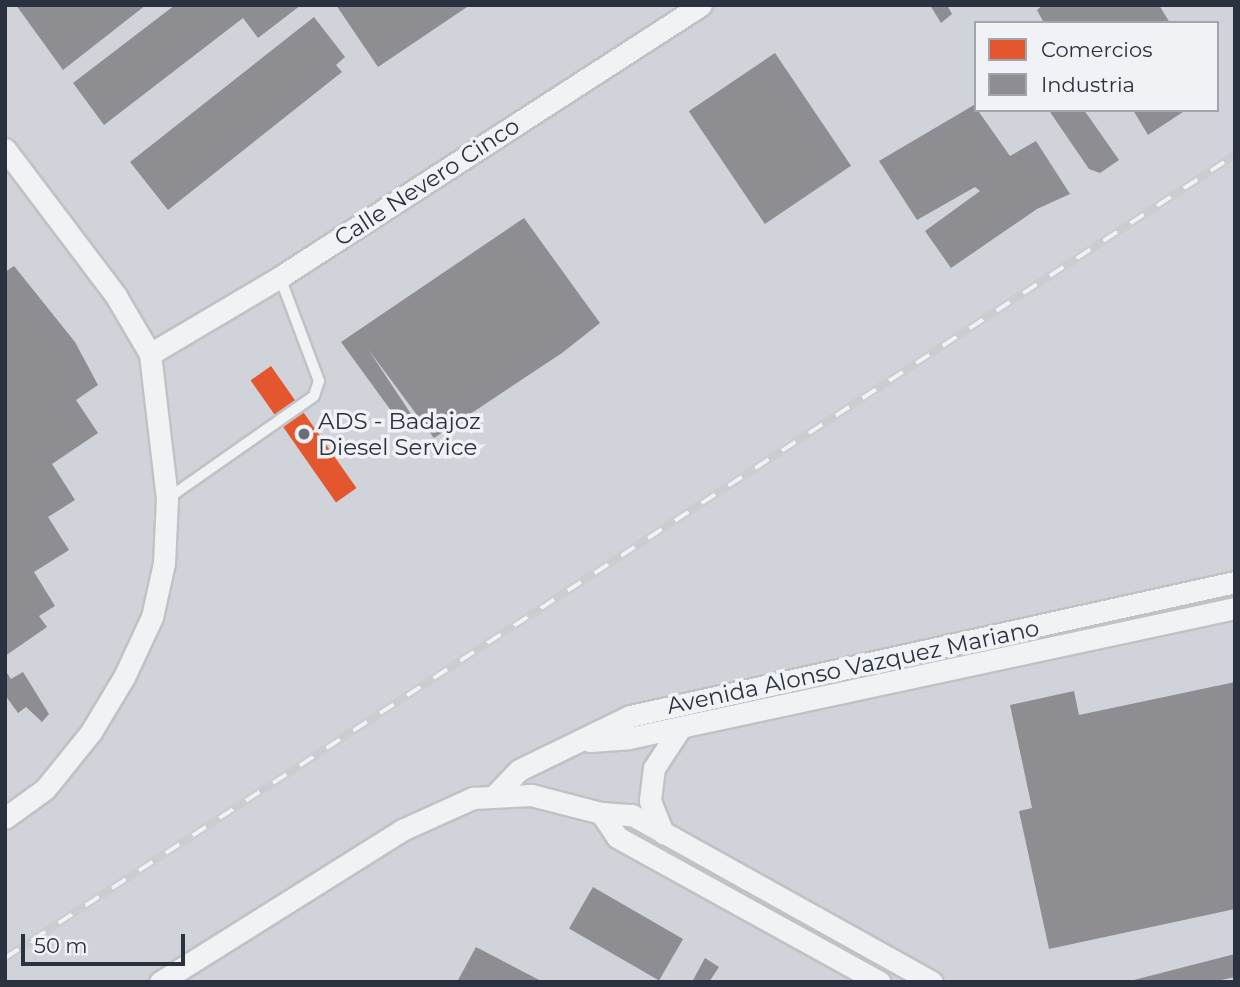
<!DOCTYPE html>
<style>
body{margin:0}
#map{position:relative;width:1240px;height:987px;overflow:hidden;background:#e2e4e7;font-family:Montserrat,sans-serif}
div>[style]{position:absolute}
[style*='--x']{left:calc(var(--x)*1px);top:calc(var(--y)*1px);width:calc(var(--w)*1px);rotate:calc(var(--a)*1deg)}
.built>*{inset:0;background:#d1d3da}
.shops>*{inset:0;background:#e4572e;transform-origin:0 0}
.industry>*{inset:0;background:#8d8d92;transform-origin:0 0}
.roads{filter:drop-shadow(2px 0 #c0c2c5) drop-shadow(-2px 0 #c0c2c5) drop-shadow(0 2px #c0c2c5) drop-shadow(0 -2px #c0c2c5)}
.service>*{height:10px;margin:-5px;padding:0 5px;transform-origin:5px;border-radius:5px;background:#f1f2f4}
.minor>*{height:21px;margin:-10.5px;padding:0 10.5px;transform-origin:10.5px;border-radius:10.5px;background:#f1f2f4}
.rail>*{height:8px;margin-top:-4px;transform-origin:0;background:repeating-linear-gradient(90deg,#f0f2f6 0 16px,#cbccce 0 32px);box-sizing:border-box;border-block:2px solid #cbccce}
.dots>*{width:19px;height:19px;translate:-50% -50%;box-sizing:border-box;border:4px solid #f0f2f6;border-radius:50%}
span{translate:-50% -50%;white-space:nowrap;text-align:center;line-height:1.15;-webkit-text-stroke:7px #f0f2f6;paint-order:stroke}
.street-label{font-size:23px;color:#2a313f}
.poi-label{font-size:23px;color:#2a313f}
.left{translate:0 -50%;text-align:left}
.frame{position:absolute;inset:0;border:7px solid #2a313f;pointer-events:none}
.legend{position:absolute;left:974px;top:21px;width:245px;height:91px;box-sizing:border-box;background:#f0f2f6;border:2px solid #a1a5ad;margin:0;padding:9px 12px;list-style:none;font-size:21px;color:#2a313f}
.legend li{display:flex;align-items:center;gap:14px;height:35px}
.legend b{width:35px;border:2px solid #a1a5ad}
.scale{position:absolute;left:21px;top:934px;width:164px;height:32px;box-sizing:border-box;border:4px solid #2a313f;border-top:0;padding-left:9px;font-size:21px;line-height:24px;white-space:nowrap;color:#2a313f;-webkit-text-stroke:5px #f0f2f6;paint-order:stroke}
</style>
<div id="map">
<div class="built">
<i style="clip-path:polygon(evenodd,5px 5px,1235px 5px,1235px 982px,5px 982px,5px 5px,976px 23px,1217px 23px,1217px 110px,976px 110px,976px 23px)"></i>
</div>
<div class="shops">
<i style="left:271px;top:366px;width:149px;height:25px;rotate:55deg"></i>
</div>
<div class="industry">
<i style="clip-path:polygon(16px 5px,146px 5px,63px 70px)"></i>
<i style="clip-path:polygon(175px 5px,301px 5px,258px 38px,243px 18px,104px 125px,73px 83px)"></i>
<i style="clip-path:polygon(336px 5px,470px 5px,378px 67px)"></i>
<i style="clip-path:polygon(930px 5px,947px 5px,952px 14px,941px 23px)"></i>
<i style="clip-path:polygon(1043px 5px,1159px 5px,1170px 23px,1044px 23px,1037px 10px)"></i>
<i style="clip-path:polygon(314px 17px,345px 57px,336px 65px,342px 72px,168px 210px,130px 162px)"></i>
<i style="left:775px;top:53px;width:136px;height:104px;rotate:56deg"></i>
<i style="clip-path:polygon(974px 105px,1010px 156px,1036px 141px,1070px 194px,1037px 209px,951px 268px,925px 231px,980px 191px,975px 187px,917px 220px,879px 161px)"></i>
<i style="clip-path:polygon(1084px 110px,1119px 160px,1100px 173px,1089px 169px,1050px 112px)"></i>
<i style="clip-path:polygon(1133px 110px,1186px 110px,1148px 135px)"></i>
<i style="clip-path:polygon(524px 218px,600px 323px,562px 353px,434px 438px,368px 349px,413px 417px,400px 423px,341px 342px)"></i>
<i style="clip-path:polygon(14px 266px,75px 342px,98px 385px,76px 400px,98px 433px,52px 464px,75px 500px,48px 517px,69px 550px,34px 572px,55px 606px,39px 616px,47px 627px,5px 656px,5px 272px)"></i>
<i style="clip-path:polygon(5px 670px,11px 679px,23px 672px,49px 714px,42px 722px,26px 707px,18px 713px,5px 695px)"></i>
<i style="clip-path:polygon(1235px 682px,1235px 909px,1049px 949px,1019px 811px,1032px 808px,1010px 705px,1074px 691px,1079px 715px)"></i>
<i style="left:593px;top:887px;width:104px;height:48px;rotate:30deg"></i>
<i style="clip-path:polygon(476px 947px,543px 982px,457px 982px)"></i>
<i style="clip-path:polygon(1235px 954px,1235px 977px,1212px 982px,1126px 982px)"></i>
<i style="clip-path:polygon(705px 958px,719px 967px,709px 982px,692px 982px)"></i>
</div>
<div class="roads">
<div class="service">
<i style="--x:167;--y:499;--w:179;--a:-35"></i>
<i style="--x:314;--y:396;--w:16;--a:-72"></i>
<i style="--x:319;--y:381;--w:111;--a:-110.6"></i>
</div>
<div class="minor">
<i style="--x:5;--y:149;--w:184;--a:52.9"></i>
<i style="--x:116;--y:296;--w:67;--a:59.6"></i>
<i style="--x:150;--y:354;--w:146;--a:83.3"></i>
<i style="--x:167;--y:499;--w:64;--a:92.7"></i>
<i style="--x:164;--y:563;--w:55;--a:102.5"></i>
<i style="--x:152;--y:617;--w:66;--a:115"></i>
<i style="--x:124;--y:677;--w:64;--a:121"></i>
<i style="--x:91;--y:732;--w:73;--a:128.9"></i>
<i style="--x:45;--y:789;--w:49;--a:144.1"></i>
<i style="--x:150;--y:354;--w:151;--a:-30.6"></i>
<i style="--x:280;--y:277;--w:501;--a:-32.87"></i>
<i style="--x:590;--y:741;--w:39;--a:-4"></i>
<i style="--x:629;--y:738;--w:620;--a:-12.11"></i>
<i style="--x:493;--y:797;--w:37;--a:-46"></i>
<i style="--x:519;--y:770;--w:123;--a:-25.9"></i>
<i style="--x:630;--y:716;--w:620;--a:-12.49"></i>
<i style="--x:601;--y:813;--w:29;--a:56"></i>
<i style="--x:617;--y:837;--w:300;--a:28.9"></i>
<i style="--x:663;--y:833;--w:35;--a:-112"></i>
<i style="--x:650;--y:800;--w:32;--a:-83"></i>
<i style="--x:654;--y:768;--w:49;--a:-56.6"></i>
<i style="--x:160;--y:982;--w:286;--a:-32.1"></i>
<i style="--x:402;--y:830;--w:78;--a:-24.3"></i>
<i style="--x:473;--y:798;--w:58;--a:-3"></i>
<i style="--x:531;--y:795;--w:72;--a:14.4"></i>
<i style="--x:601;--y:813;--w:31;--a:4"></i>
<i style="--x:632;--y:815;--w:343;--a:29.1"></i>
</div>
</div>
<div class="rail">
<i style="--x:5;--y:958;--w:1469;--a:-33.14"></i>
</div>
<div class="dots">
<i style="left:304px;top:434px;background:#6a707a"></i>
</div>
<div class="street-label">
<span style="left:427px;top:182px;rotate:-33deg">Calle Nevero Cinco</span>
<span style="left:853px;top:667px;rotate:-12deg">Avenida Alonso Vazquez Mariano</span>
</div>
<div class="poi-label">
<span class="left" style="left:318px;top:434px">ADS - Badajoz<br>Diesel Service</span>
</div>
<div class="frame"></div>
<ul class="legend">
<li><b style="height:19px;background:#e4572e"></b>Comercios</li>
<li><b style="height:19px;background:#8d8d92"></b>Industria</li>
</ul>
<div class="scale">50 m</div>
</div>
